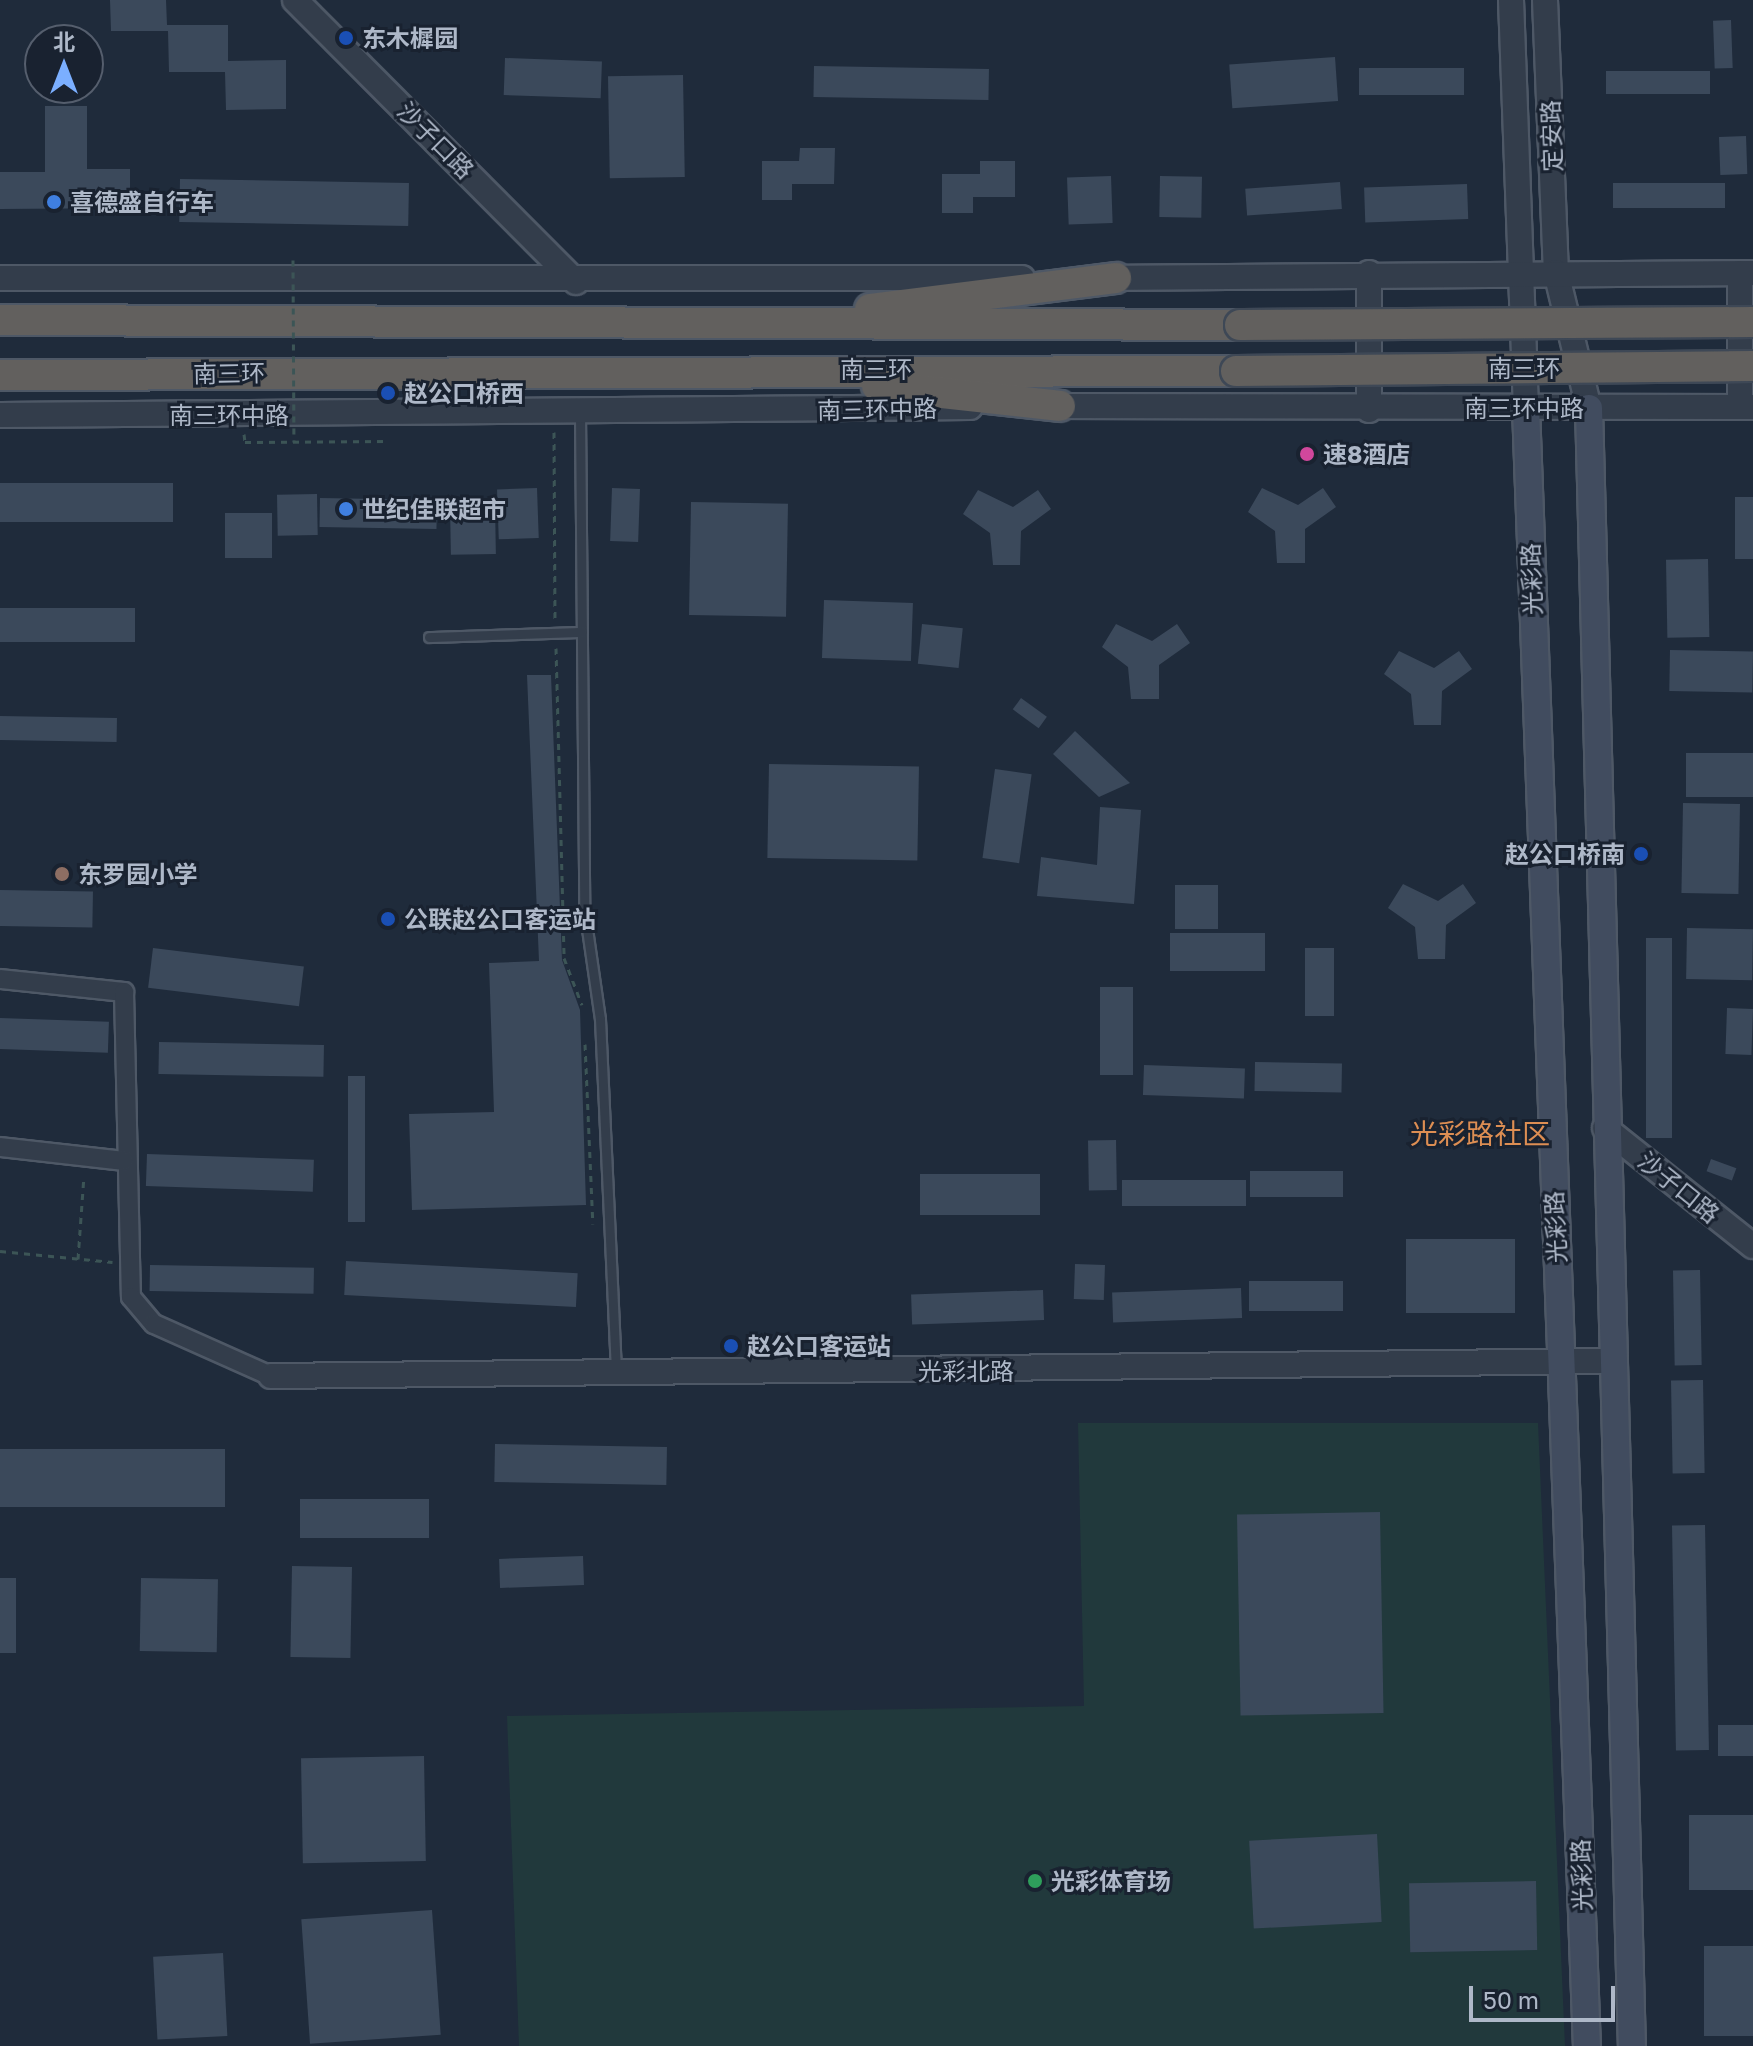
<!DOCTYPE html>
<meta charset="utf-8">
<style>
body{margin:0}
#map{position:relative;width:1753px;height:2046px;overflow:hidden;background:#1f2b3b;font-family:"Golos Text","Noto Sans SC",sans-serif}
div>[style]{position:absolute}
[style*='--x']{left:calc(var(--x)*1px);top:calc(var(--y)*1px);width:calc(var(--w)*1px);rotate:calc(var(--a)*1deg)}
.green>*{inset:0;background:#21393c}
.building>*{inset:0;background:#3b495b;transform-origin:0 0}
.path>*{height:3px;margin-top:-1.5px;transform-origin:0;background:repeating-linear-gradient(90deg,#3c5556 0 6px,transparent 0 12px)}
.roads{filter:drop-shadow(2px 0 #4e5866) drop-shadow(-2px 0 #4e5866) drop-shadow(0 2px #4e5866) drop-shadow(0 -2px #4e5866)}
.service>*{height:9px;margin:-4.5px;padding:0 4.5px;transform-origin:4.5px;border-radius:4.5px;background:#333d4b}
.minor>*{height:18px;margin:-9px;padding:0 9px;transform-origin:9px;border-radius:9px;background:#333d4b}
.tertiary>*{height:24px;margin:-12px;padding:0 12px;transform-origin:12px;border-radius:12px;background:#333d4b}
.secondary>*{height:26px;margin:-13px;padding:0 13px;transform-origin:13px;border-radius:13px;background:#414c5f}
.trunk>*{height:30px;margin:-15px;padding:0 15px;transform-origin:15px;border-radius:15px;background:#62605e}
.path-bridge>*{height:3px;margin-top:-1.5px;transform-origin:0;background:repeating-linear-gradient(90deg,#3c5556 0 6px,transparent 0 12px)}
.bridges{filter:drop-shadow(2px 0 #3e4856) drop-shadow(-2px 0 #3e4856) drop-shadow(0 2px #3e4856) drop-shadow(0 -2px #3e4856)}
.trunk-bridge>*{height:30px;margin:-15px;padding:0 15px;transform-origin:15px;border-radius:15px;background:#62605e}
.dots>*{width:22px;height:22px;translate:-50% -50%;box-sizing:border-box;border:4px solid #192230;border-radius:50%}
span{translate:-50% -50%;white-space:nowrap;text-align:center;line-height:1.15;-webkit-text-stroke:6px #192230;paint-order:stroke}
.poi-label{font-size:24px;color:#aeb8c8;font-weight:700}
.left{translate:0 -50%;text-align:left}
.right{translate:-100% -50%;text-align:right}
.street-label{font-size:24px;color:#aeb8c8}
.quarter-label{font-size:28px;color:#dd8e53}
.north{position:absolute;left:24px;top:24px;width:80px;height:80px;box-sizing:border-box;background:#192230;border:2px solid #555e6d;border-radius:50%;rotate:0deg;font-size:22px;font-weight:700;line-height:32px;text-align:center;color:#aeb8c8}
.north::after{content:'';display:block;margin:auto;width:28px;height:36px;background:#7bafff;clip-path:polygon(50% 0,100% 100%,50% 72%,0 100%)}
.scale{position:absolute;left:1469px;top:1986px;width:146px;height:36px;box-sizing:border-box;border:4px solid #aeb8c8;border-top:0;padding-left:10px;font-size:24px;line-height:28px;white-space:nowrap;color:#aeb8c8;-webkit-text-stroke:6px #192230;paint-order:stroke}
</style>
<div id="map">
<div class="green">
<i style="clip-path:polygon(1078px 1423px,1538px 1423px,1565px 2046px,519px 2046px,507px 1716px,1084px 1706px)"></i>
</div>
<div class="building">
<i style="clip-path:polygon(110px 0,166px 0,167px 25px,228px 25px,228px 61px,286px 60px,286px 109px,226px 110px,225px 72px,169px 72px,168px 31px,111px 31px)"></i>
<i style="left:1731px;top:20px;width:48px;height:18px;rotate:88deg"></i>
<i style="left:1335px;top:57px;width:44px;height:106px;rotate:86deg"></i>
<i style="left:505px;top:58px;width:97px;height:37px;rotate:2deg"></i>
<i style="left:814px;top:66px;width:175px;height:31px;rotate:1deg"></i>
<i style="left:1359px;top:68px;width:105px;height:27px"></i>
<i style="left:1606px;top:71px;width:104px;height:23px"></i>
<i style="left:683px;top:75px;width:102px;height:75px;rotate:89deg"></i>
<i style="clip-path:polygon(45px 106px,87px 106px,87px 169px,130px 169px,130px 208px,0 209px,0 172px,45px 172px)"></i>
<i style="left:1746px;top:136px;width:38px;height:27px;rotate:88deg"></i>
<i style="clip-path:polygon(800px 148px,835px 148px,834px 184px,792px 184px,792px 200px,762px 200px,762px 161px,799px 161px)"></i>
<i style="clip-path:polygon(980px 161px,1015px 161px,1015px 197px,973px 197px,973px 213px,942px 213px,942px 174px,980px 174px)"></i>
<i style="left:1111px;top:176px;width:47px;height:44px;rotate:88deg"></i>
<i style="left:1160px;top:176px;width:42px;height:41px;rotate:1deg"></i>
<i style="left:180px;top:179px;width:229px;height:43px;rotate:1deg"></i>
<i style="left:1340px;top:182px;width:27px;height:95px;rotate:86deg"></i>
<i style="left:1725px;top:183px;width:25px;height:112px;rotate:90deg"></i>
<i style="left:1467px;top:184px;width:35px;height:103px;rotate:88deg"></i>
<i style="left:0;top:483px;width:173px;height:39px"></i>
<i style="left:537px;top:488px;width:50px;height:40px;rotate:88deg"></i>
<i style="left:612px;top:488px;width:28px;height:53px;rotate:2deg"></i>
<i style="clip-path:polygon(1262px 488px,1298px 505px,1323px 488px,1336px 507px,1305px 529px,1305px 563px,1277px 563px,1275px 531px,1248px 512px)"></i>
<i style="clip-path:polygon(978px 490px,1013px 507px,1038px 490px,1051px 509px,1021px 531px,1020px 565px,993px 565px,990px 533px,963px 514px)"></i>
<i style="left:317px;top:494px;width:41px;height:40px;rotate:89deg"></i>
<i style="left:1735px;top:497px;width:18px;height:62px"></i>
<i style="left:320px;top:498px;width:117px;height:29px;rotate:1deg"></i>
<i style="left:691px;top:502px;width:97px;height:113px;rotate:1deg"></i>
<i style="left:495px;top:504px;width:50px;height:45px;rotate:89deg"></i>
<i style="left:225px;top:513px;width:47px;height:45px"></i>
<i style="left:1708px;top:559px;width:78px;height:42px;rotate:89deg"></i>
<i style="left:824px;top:600px;width:89px;height:58px;rotate:2deg"></i>
<i style="left:135px;top:608px;width:34px;height:135px;rotate:90deg"></i>
<i style="left:922px;top:624px;width:41px;height:40px;rotate:6deg"></i>
<i style="clip-path:polygon(1116px 624px,1152px 641px,1177px 624px,1190px 643px,1159px 665px,1159px 699px,1131px 699px,1128px 667px,1102px 647px)"></i>
<i style="left:1670px;top:650px;width:83px;height:41px;rotate:1deg"></i>
<i style="clip-path:polygon(1399px 651px,1434px 668px,1459px 651px,1472px 669px,1442px 691px,1441px 725px,1414px 725px,1411px 694px,1384px 674px)"></i>
<i style="clip-path:polygon(527px 675px,551px 675px,562px 960px,580px 1010px,586px 1205px,412px 1210px,409px 1114px,494px 1112px,489px 963px,539px 961px)"></i>
<i style="left:1021px;top:698px;width:32px;height:14px;rotate:36deg"></i>
<i style="left:0;top:716px;width:117px;height:24px;rotate:1deg"></i>
<i style="clip-path:polygon(1075px 731px,1130px 783px,1099px 797px,1053px 754px)"></i>
<i style="left:1686px;top:753px;width:67px;height:44px"></i>
<i style="left:769px;top:764px;width:150px;height:94px;rotate:1deg"></i>
<i style="left:995px;top:769px;width:37px;height:90px;rotate:8deg"></i>
<i style="left:1683px;top:803px;width:57px;height:90px;rotate:1deg"></i>
<i style="clip-path:polygon(1100px 807px,1141px 810px,1134px 904px,1037px 896px,1041px 857px,1097px 865px)"></i>
<i style="clip-path:polygon(1403px 884px,1438px 901px,1463px 884px,1476px 903px,1446px 925px,1445px 959px,1418px 959px,1415px 927px,1388px 908px)"></i>
<i style="left:1175px;top:885px;width:43px;height:44px"></i>
<i style="left:0;top:890px;width:93px;height:36px;rotate:1deg"></i>
<i style="left:1687px;top:928px;width:66px;height:51px;rotate:1deg"></i>
<i style="left:1265px;top:933px;width:38px;height:95px;rotate:90deg"></i>
<i style="left:1646px;top:938px;width:26px;height:200px"></i>
<i style="left:153px;top:948px;width:152px;height:40px;rotate:7deg"></i>
<i style="left:1305px;top:948px;width:29px;height:68px"></i>
<i style="left:1100px;top:987px;width:33px;height:88px"></i>
<i style="left:1727px;top:1008px;width:26px;height:46px;rotate:2deg"></i>
<i style="left:0;top:1018px;width:109px;height:31px;rotate:2deg"></i>
<i style="left:159px;top:1042px;width:165px;height:32px;rotate:1deg"></i>
<i style="left:1255px;top:1062px;width:87px;height:29px;rotate:1deg"></i>
<i style="left:1144px;top:1065px;width:101px;height:30px;rotate:2deg"></i>
<i style="left:348px;top:1076px;width:17px;height:146px"></i>
<i style="left:1116px;top:1140px;width:50px;height:28px;rotate:89deg"></i>
<i style="left:147px;top:1154px;width:167px;height:32px;rotate:2deg"></i>
<i style="left:1711px;top:1159px;width:27px;height:13px;rotate:20deg"></i>
<i style="left:1250px;top:1171px;width:93px;height:26px"></i>
<i style="left:920px;top:1174px;width:120px;height:41px"></i>
<i style="left:1122px;top:1180px;width:124px;height:26px"></i>
<i style="left:1406px;top:1239px;width:109px;height:74px"></i>
<i style="left:346px;top:1261px;width:232px;height:34px;rotate:3deg"></i>
<i style="left:1075px;top:1264px;width:30px;height:35px;rotate:2deg"></i>
<i style="left:150px;top:1265px;width:164px;height:26px;rotate:1deg"></i>
<i style="left:1700px;top:1270px;width:95px;height:27px;rotate:89deg"></i>
<i style="left:1249px;top:1281px;width:94px;height:30px"></i>
<i style="left:1241px;top:1288px;width:30px;height:129px;rotate:88deg"></i>
<i style="left:1043px;top:1290px;width:30px;height:132px;rotate:88deg"></i>
<i style="left:1703px;top:1380px;width:93px;height:32px;rotate:89deg"></i>
<i style="left:495px;top:1444px;width:172px;height:38px;rotate:1deg"></i>
<i style="left:0;top:1449px;width:225px;height:58px"></i>
<i style="left:300px;top:1499px;width:129px;height:39px"></i>
<i style="left:1380px;top:1512px;width:201px;height:143px;rotate:89deg"></i>
<i style="left:1705px;top:1525px;width:225px;height:33px;rotate:89deg"></i>
<i style="left:583px;top:1556px;width:29px;height:84px;rotate:88deg"></i>
<i style="left:292px;top:1566px;width:60px;height:91px;rotate:1deg"></i>
<i style="left:0;top:1578px;width:16px;height:75px"></i>
<i style="left:141px;top:1578px;width:77px;height:73px;rotate:1deg"></i>
<i style="left:1753px;top:1725px;width:31px;height:35px;rotate:90deg"></i>
<i style="left:424px;top:1756px;width:105px;height:123px;rotate:89deg"></i>
<i style="left:1753px;top:1815px;width:75px;height:64px;rotate:90deg"></i>
<i style="left:1377px;top:1834px;width:88px;height:128px;rotate:87deg"></i>
<i style="left:1536px;top:1881px;width:69px;height:127px;rotate:89deg"></i>
<i style="left:432px;top:1910px;width:125px;height:131px;rotate:86deg"></i>
<i style="left:1753px;top:1946px;width:90px;height:49px;rotate:90deg"></i>
<i style="left:223px;top:1953px;width:83px;height:70px;rotate:87deg"></i>
</div>
<div class="path">
<i style="--x:554;--y:432;--w:189;--a:89.7"></i>
<i style="--x:244;--y:434;--w:8;--a:83"></i>
<i style="--x:245;--y:442;--w:144;--a:-0.4"></i>
<i style="--x:556;--y:648;--w:310;--a:88.5"></i>
<i style="--x:564;--y:958;--w:50;--a:69"></i>
<i style="--x:585;--y:1044;--w:180;--a:87.5"></i>
<i style="--x:0;--y:1251;--w:113;--a:5.6"></i>
<i style="--x:78;--y:1259;--w:83;--a:-85.9"></i>
</div>
<div class="roads">
<div class="service">
<i style="--x:580;--y:413;--w:495;--a:89.5"></i>
<i style="--x:584;--y:908;--w:112;--a:81.8"></i>
<i style="--x:600;--y:1019;--w:352;--a:87.4"></i>
<i style="--x:429;--y:637;--w:153;--a:-1.9"></i>
</div>
<div class="minor">
<i style="--x:0;--y:979;--w:125;--a:6"></i>
<i style="--x:124;--y:992;--w:305;--a:88.7"></i>
<i style="--x:131;--y:1297;--w:35;--a:50"></i>
<i style="--x:154;--y:1324;--w:128;--a:24"></i>
<i style="--x:0;--y:1147;--w:125;--a:6.4"></i>
</div>
<div class="tertiary">
<i style="--x:295;--y:0;--w:398;--a:45.1"></i>
<i style="--x:1511;--y:0;--w:408;--a:87.9"></i>
<i style="--x:1545;--y:0;--w:272;--a:87.7"></i>
<i style="--x:1556;--y:272;--w:140;--a:76.4"></i>
<i style="--x:0;--y:278;--w:1022;--a:0"></i>
<i style="--x:1098;--y:278;--w:655;--a:-0.44"></i>
<i style="--x:1042;--y:406;--w:711;--a:0.08"></i>
<i style="--x:1740;--y:407;--w:134;--a:-90"></i>
<i style="--x:1369;--y:410;--w:137;--a:-90"></i>
<i style="--x:0;--y:415;--w:970;--a:-0.47"></i>
<i style="--x:1605;--y:1128;--w:189;--a:38.6"></i>
<i style="--x:271;--y:1376;--w:1341;--a:-0.64"></i>
</div>
<div class="secondary">
<i style="--x:1526;--y:408;--w:1639;--a:87.87"></i>
<i style="--x:1589;--y:408;--w:1639;--a:88.5"></i>
</div>
<div class="trunk">
<i style="--x:870;--y:309;--w:248;--a:-7.2"></i>
<i style="--x:0;--y:320;--w:1240;--a:0.23"></i>
<i style="--x:0;--y:375;--w:1236;--a:-0.19"></i>
<i style="--x:877;--y:386;--w:184;--a:6.2"></i>
</div>
</div>
<div class="path-bridge">
<i style="--x:293;--y:260;--w:182;--a:89.7"></i>
</div>
<div class="bridges">
<div class="trunk-bridge">
<i style="--x:1240;--y:325;--w:513;--a:-0.34"></i>
<i style="--x:1236;--y:371;--w:517;--a:-0.55"></i>
</div>
</div>
<div class="dots">
<i style="left:346px;top:38px;background:#1a4fb4"></i>
<i style="left:54px;top:202px;background:#3f7fe0"></i>
<i style="left:388px;top:393px;background:#1a4fb4"></i>
<i style="left:1307px;top:454px;background:#d1479c"></i>
<i style="left:346px;top:509px;background:#3f7fe0"></i>
<i style="left:1641px;top:854px;background:#1a4fb4"></i>
<i style="left:62px;top:874px;background:#8d6e63"></i>
<i style="left:388px;top:919px;background:#1a4fb4"></i>
<i style="left:731px;top:1346px;background:#1a4fb4"></i>
<i style="left:1035px;top:1881px;background:#2e9e5b"></i>
</div>
<div class="poi-label">
<span class="left" style="left:362px;top:38px">东木樨园</span>
<span class="left" style="left:70px;top:202px">喜德盛自行车</span>
<span class="left" style="left:404px;top:393px">赵公口桥西</span>
<span class="left" style="left:1323px;top:454px">速8酒店</span>
<span class="left" style="left:362px;top:509px">世纪佳联超市</span>
<span class="right" style="left:1625px;top:854px">赵公口桥南</span>
<span class="left" style="left:78px;top:874px">东罗园小学</span>
<span class="left" style="left:404px;top:919px">公联赵公口客运站</span>
<span class="left" style="left:747px;top:1346px">赵公口客运站</span>
<span class="left" style="left:1051px;top:1881px">光彩体育场</span>
</div>
<div class="street-label">
<span style="left:1551px;top:136px;rotate:-92deg">定安路</span>
<span style="left:436px;top:140px;rotate:45deg">沙子口路</span>
<span style="left:1524px;top:368px">南三环</span>
<span style="left:876px;top:369px">南三环</span>
<span style="left:229px;top:373px;rotate:-1deg">南三环</span>
<span style="left:1524px;top:408px">南三环中路</span>
<span style="left:877px;top:409px;rotate:-1deg">南三环中路</span>
<span style="left:229px;top:415px">南三环中路</span>
<span style="left:1531px;top:579px;rotate:-92deg">光彩路</span>
<span style="left:1679px;top:1187px;rotate:39deg">沙子口路</span>
<span style="left:1555px;top:1227px;rotate:-93deg">光彩路</span>
<span style="left:966px;top:1371px">光彩北路</span>
<span style="left:1581px;top:1875px;rotate:-92deg">光彩路</span>
</div>
<div class="quarter-label">
<span style="left:1480px;top:1134px">光彩路社区</span>
</div>
<div class="north">北</div>
<div class="scale">50 m</div>
</div>
